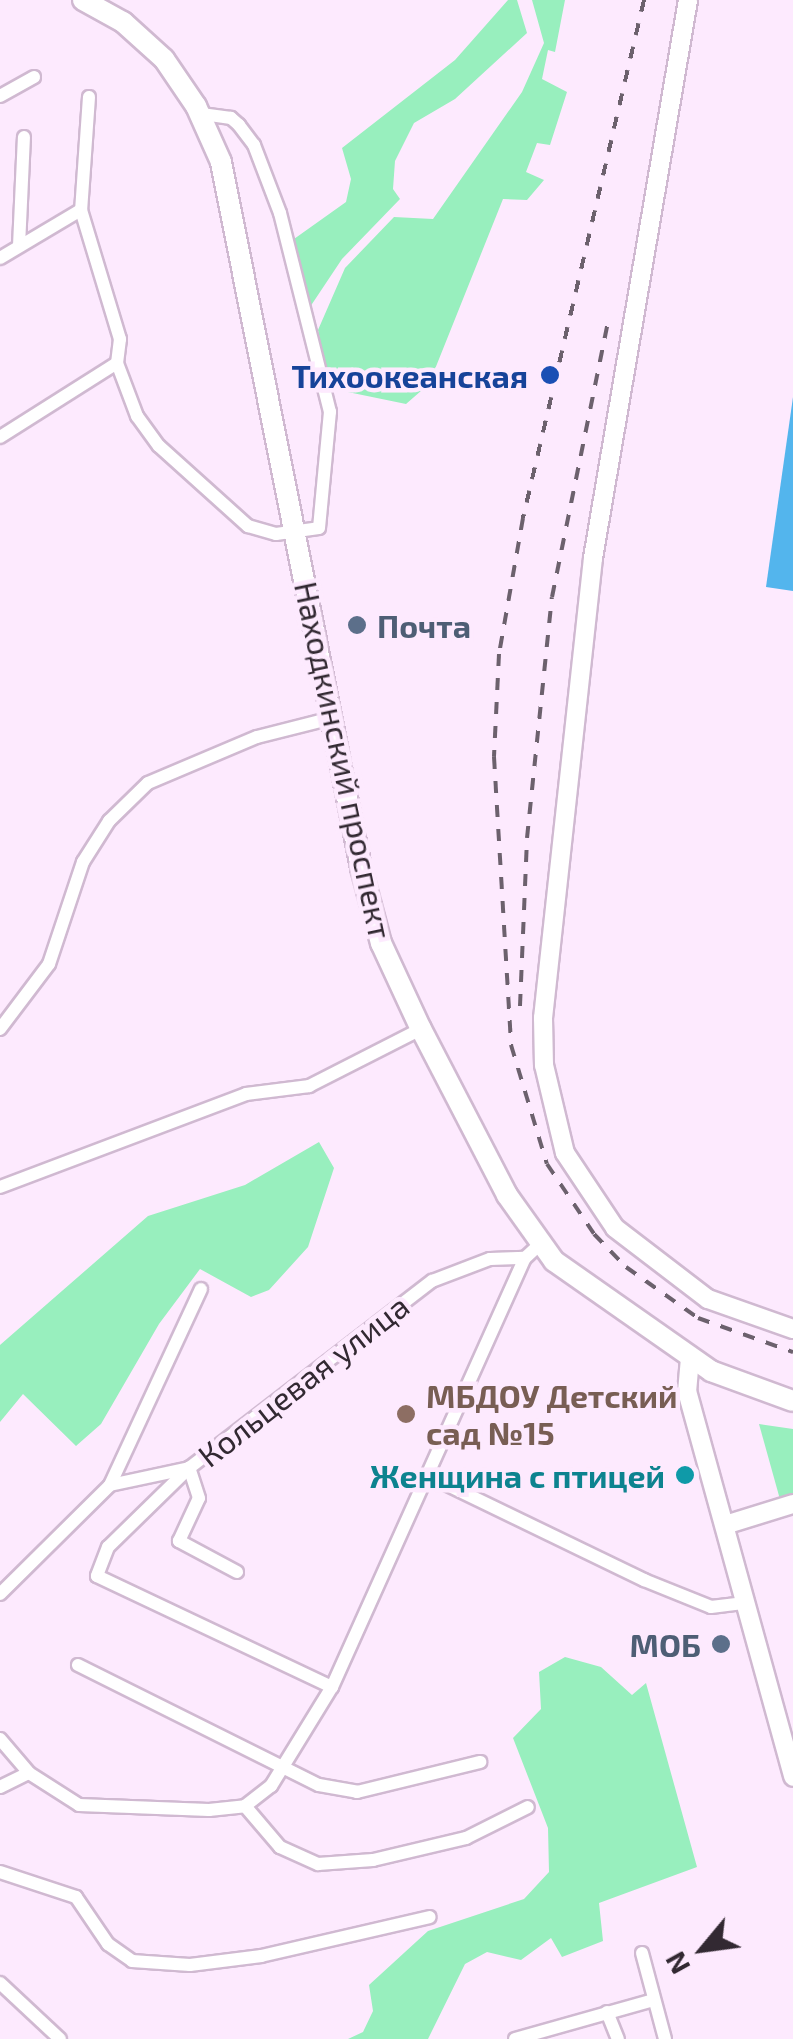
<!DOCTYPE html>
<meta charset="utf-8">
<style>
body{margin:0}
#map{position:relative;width:793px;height:2039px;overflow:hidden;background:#fdeafe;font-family:"Exo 2",sans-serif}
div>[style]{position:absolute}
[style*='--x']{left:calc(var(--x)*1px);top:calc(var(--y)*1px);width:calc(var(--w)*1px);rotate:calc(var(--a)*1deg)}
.green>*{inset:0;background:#98efbe}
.water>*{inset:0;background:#53b5ed}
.roads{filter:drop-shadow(2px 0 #d0b9d1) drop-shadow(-2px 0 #d0b9d1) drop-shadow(0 2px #d0b9d1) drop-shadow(0 -2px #d0b9d1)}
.street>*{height:12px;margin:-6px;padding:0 6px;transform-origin:6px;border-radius:6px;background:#fff}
.secondary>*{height:18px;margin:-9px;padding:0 9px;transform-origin:9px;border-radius:9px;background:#fff}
.primary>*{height:20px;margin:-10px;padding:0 10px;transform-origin:10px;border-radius:10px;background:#fff}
.rail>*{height:4px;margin-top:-2px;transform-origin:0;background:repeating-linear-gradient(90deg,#6c616d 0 12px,transparent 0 24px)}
.dots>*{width:28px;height:28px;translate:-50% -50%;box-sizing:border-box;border:5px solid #fdeafe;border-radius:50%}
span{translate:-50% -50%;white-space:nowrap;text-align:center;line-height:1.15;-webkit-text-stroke:9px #fdeafe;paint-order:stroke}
.transit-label{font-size:32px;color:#164399;font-weight:700}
.right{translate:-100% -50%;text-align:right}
.service-label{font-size:32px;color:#4e5e75;font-weight:700}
.left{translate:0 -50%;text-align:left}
.street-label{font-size:32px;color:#322932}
.education-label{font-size:32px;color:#785e54;font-weight:700}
.culture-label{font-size:32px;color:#0d838f;font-weight:700}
.north{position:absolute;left:653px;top:1899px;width:100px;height:100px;-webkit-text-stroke:8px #fdeafe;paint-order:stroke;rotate:241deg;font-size:28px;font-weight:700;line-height:40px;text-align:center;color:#322932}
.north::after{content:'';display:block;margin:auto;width:35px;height:45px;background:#322932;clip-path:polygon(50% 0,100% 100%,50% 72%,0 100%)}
</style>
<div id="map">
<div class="green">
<i style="clip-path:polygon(508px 0,517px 0,527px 33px,455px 99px,414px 123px,395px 161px,393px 189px,400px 199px,342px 259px,310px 307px,294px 239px,346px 202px,351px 179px,342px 148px,455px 60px)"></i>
<i style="clip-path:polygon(532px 0,565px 0,555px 52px,548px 50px,542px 79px,567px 92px,550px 145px,537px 143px,526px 172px,544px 180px,527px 200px,503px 199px,429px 384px,406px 404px,338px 390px,328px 379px,318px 330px,345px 268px,394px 217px,433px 219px,522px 92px,544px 43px)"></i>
<i style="clip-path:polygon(319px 1142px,334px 1168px,308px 1247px,269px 1290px,251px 1297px,200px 1269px,159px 1324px,101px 1424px,76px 1446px,23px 1394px,0 1422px,0 1345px,148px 1216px,245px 1185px)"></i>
<i style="clip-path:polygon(759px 1424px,793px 1429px,793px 1499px,781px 1503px)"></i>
<i style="clip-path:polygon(565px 1657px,601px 1667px,632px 1695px,646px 1683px,697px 1867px,599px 1903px,603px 1941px,562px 1957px,551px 1938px,521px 1960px,487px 1952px,465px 1964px,428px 2039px,348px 2039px,363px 2032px,373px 2011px,369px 1985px,428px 1931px,524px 1899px,549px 1872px,548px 1828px,513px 1738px,541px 1709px,539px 1672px)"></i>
</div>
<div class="water">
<i style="clip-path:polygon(793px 397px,793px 591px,766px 587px)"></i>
</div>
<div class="roads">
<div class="street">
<i style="--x:0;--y:96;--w:39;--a:-29"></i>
<i style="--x:89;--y:97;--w:113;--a:94"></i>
<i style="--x:81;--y:210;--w:135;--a:73.2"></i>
<i style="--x:120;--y:339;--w:24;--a:97"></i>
<i style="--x:117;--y:363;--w:57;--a:69.3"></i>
<i style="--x:137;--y:416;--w:37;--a:54"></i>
<i style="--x:159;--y:446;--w:120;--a:42"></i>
<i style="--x:248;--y:526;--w:29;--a:16"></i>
<i style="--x:276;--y:534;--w:43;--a:-7.9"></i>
<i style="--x:319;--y:528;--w:117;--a:-84.6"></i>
<i style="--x:330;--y:412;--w:205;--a:-104.1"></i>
<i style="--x:280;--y:213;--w:73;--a:-110.9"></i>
<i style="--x:254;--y:145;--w:25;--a:-127"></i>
<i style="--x:239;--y:125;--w:11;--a:-139"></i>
<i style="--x:231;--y:118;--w:30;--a:-172"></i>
<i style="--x:19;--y:246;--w:109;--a:-87.4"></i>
<i style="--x:0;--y:258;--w:94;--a:-30.7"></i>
<i style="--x:0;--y:437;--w:138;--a:-32.3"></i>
<i style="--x:0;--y:1029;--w:81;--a:-53"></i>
<i style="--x:49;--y:964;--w:108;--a:-71.6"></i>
<i style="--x:83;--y:862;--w:49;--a:-57.6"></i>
<i style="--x:109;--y:821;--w:54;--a:-44.3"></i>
<i style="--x:148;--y:783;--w:118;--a:-22.9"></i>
<i style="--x:257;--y:737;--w:77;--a:-14.2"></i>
<i style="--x:0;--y:1187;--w:263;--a:-20.7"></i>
<i style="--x:246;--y:1094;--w:64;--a:-7.2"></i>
<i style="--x:309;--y:1086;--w:126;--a:-27"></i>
<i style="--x:431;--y:1477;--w:237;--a:25.8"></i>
<i style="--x:644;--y:1580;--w:72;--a:21.9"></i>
<i style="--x:711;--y:1607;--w:32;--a:-7"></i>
<i style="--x:110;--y:1485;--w:216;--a:-65.1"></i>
<i style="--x:237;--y:1572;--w:66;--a:-151.9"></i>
<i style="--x:179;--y:1541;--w:47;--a:-65.1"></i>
<i style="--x:199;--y:1498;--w:32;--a:-108"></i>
<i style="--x:189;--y:1468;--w:113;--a:135.7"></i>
<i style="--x:108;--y:1547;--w:31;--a:111"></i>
<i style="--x:97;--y:1576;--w:260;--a:25.3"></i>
<i style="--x:0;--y:1594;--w:155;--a:-44.7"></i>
<i style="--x:110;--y:1485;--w:81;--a:-12.1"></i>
<i style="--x:189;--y:1468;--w:307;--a:-37.6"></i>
<i style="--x:432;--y:1281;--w:62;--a:-20.8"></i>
<i style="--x:490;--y:1259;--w:35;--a:-2"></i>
<i style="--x:78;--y:1665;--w:269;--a:26.5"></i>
<i style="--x:319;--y:1785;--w:39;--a:10"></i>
<i style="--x:357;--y:1792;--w:127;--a:-13.7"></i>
<i style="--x:0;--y:1739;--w:45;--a:49.5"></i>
<i style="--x:29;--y:1773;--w:59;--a:32.6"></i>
<i style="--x:79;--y:1805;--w:130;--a:2.2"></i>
<i style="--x:209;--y:1810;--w:36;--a:-6"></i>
<i style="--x:245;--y:1806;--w:33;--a:-38"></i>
<i style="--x:271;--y:1786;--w:116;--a:-58.4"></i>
<i style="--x:332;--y:1687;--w:470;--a:-65.8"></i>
<i style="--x:525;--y:1258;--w:19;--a:-43"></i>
<i style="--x:0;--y:1787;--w:32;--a:-26"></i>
<i style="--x:245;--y:1806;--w:54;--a:49.5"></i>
<i style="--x:280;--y:1847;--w:42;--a:24.1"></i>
<i style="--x:318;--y:1864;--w:55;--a:-4.2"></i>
<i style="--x:373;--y:1860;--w:96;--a:-13.3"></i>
<i style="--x:466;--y:1838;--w:69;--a:-26.6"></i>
<i style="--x:0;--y:1872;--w:80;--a:18.2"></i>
<i style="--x:76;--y:1897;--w:57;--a:55.8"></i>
<i style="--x:108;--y:1944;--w:29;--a:35"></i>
<i style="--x:132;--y:1961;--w:58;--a:3.9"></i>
<i style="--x:190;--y:1965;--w:72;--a:-7.2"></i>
<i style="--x:261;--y:1956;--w:173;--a:-13"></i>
<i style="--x:642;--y:1953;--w:89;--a:75"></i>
<i style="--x:0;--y:1983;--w:82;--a:43"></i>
<i style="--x:607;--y:2012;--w:29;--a:68"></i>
<i style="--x:515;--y:2039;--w:144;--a:-15.7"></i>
</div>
<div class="secondary">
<i style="--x:688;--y:0;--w:566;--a:99.66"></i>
<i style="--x:593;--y:558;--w:463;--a:96.2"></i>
<i style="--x:543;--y:1018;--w:47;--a:88.8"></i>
<i style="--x:544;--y:1065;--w:90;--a:76.6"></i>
<i style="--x:565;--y:1153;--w:90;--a:56.3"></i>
<i style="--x:615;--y:1228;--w:117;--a:37.4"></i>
<i style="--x:708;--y:1299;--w:90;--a:19.4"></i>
<i style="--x:690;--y:1358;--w:33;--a:95"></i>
<i style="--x:687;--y:1391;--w:400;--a:74.6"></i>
<i style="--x:725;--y:1525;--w:71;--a:-17.2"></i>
</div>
<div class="primary">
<i style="--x:83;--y:0;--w:46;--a:28.8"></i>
<i style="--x:123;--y:22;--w:55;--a:42.1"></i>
<i style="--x:164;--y:59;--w:57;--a:55.8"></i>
<i style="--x:196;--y:106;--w:61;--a:65.9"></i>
<i style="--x:221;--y:162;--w:720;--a:78.78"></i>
<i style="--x:361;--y:868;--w:78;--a:75.1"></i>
<i style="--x:381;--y:943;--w:95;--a:65.1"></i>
<i style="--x:421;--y:1029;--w:187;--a:62.6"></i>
<i style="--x:507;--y:1195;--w:81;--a:54.5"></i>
<i style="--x:554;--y:1261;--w:192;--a:35"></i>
<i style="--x:711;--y:1371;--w:87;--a:20.1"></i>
</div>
</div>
<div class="rail">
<i style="--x:644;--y:0;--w:532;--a:103.15"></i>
<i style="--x:523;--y:518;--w:138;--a:100"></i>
<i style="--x:499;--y:654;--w:103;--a:92.8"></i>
<i style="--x:494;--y:757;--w:289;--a:86.6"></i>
<i style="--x:511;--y:1045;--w:124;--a:73.2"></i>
<i style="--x:547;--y:1164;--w:84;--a:56.1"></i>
<i style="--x:594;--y:1234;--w:46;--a:45.9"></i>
<i style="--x:626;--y:1267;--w:88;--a:35.3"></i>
<i style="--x:698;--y:1318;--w:101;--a:19.7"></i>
<i style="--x:520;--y:1006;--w:168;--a:-87.6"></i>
<i style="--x:527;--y:838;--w:242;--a:-84.1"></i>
<i style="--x:552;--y:597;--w:287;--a:-78.5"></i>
</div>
<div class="dots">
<i style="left:550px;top:375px;background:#1a4fb4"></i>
<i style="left:357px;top:625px;background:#5c6f8a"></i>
<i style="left:406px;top:1414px;background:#8d6e63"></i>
<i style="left:685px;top:1475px;background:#0f9aa8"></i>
<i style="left:721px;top:1644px;background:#5c6f8a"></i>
</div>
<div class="transit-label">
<span class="right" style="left:528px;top:375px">Тихоокеанская</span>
</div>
<div class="service-label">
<span class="left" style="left:377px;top:625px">Почта</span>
<span class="right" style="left:701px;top:1644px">МОБ</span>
</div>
<div class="street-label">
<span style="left:344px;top:760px;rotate:78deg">Находкинский проспект</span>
<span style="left:303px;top:1380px;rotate:-38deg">Кольцевая улица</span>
</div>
<div class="education-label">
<span class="left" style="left:426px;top:1414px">МБДОУ Детский<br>сад №15</span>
</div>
<div class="culture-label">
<span class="right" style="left:665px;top:1475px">Женщина с птицей</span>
</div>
<div class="north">N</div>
</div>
